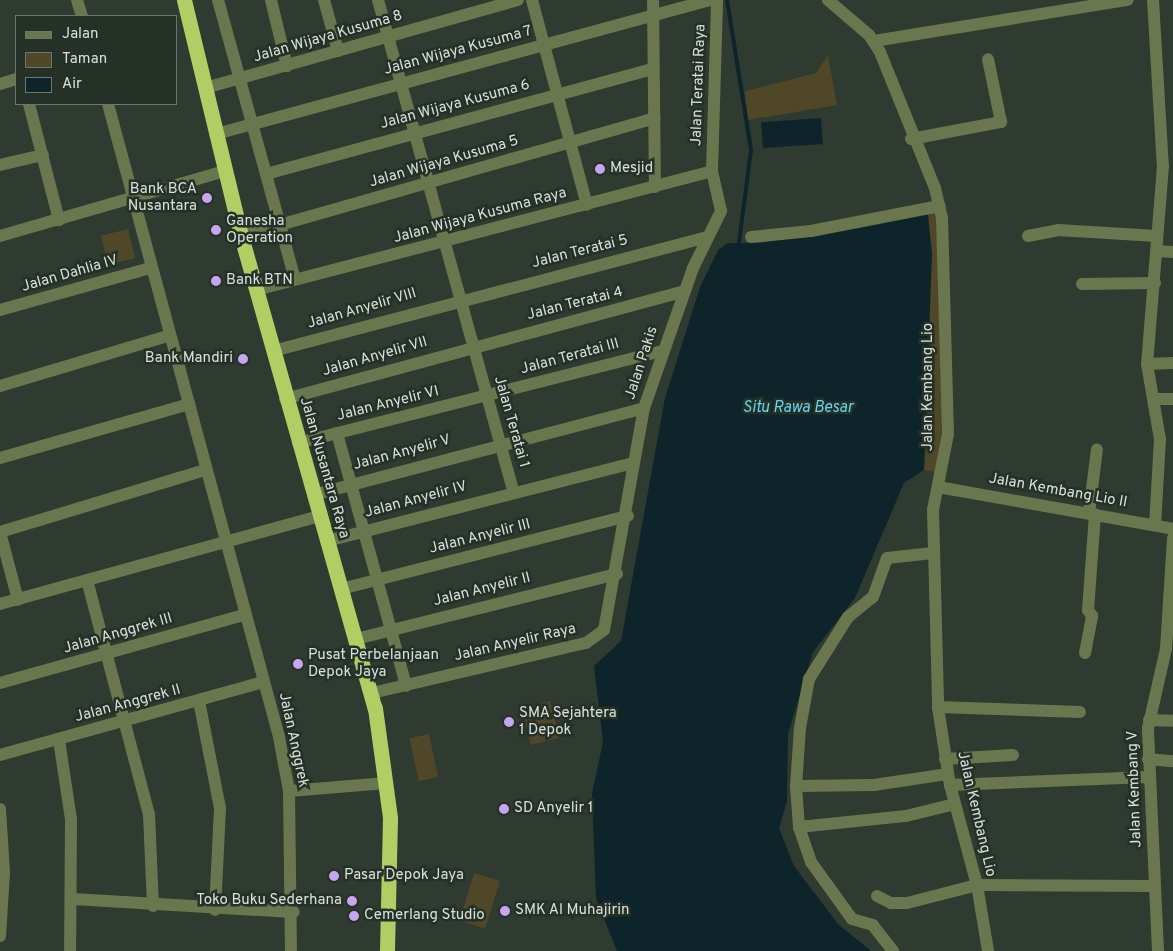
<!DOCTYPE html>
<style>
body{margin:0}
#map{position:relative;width:1173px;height:951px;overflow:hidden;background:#2f3a31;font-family:Overpass,sans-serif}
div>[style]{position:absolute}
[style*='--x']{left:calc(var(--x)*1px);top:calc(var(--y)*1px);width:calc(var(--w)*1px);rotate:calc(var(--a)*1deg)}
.green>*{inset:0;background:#504628;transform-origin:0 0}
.water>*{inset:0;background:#0d252a;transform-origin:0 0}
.stream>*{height:4px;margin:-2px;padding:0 2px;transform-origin:2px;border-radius:2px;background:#0d252a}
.minor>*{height:12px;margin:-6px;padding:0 6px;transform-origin:6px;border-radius:6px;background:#6a774e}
.highway>*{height:15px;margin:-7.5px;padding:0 7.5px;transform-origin:7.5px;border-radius:7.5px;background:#b0ce63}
.dots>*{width:14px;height:14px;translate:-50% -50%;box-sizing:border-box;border:2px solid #253027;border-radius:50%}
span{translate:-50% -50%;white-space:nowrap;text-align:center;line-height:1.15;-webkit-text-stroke:5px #253027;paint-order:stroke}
.street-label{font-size:15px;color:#d9e0db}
.poi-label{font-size:15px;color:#d9e0db}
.left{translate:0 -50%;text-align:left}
.right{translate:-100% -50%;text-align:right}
.water-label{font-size:16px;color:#63d5ed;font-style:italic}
.legend{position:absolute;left:15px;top:15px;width:162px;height:90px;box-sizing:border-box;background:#253027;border:1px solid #6d766f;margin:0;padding:6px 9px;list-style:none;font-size:15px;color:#d9e0db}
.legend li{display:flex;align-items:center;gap:10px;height:25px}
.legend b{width:25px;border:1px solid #6d766f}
</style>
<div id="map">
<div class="green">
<i style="clip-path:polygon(828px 55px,837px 105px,748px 120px,745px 91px,816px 73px)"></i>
<i style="clip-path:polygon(940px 206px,945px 240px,941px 473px,924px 470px,931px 383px,928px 215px)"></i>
<i style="left:128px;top:229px;width:30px;height:28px;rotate:76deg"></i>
<i style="left:550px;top:701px;width:38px;height:29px;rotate:76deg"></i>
<i style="left:429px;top:734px;width:44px;height:20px;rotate:78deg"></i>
<i style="left:474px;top:873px;width:27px;height:50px;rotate:17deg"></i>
</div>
<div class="water">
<i style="left:821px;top:118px;width:26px;height:60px;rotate:86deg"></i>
<i style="clip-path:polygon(922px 213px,928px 215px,932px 253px,924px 470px,904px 483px,855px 598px,813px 652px,788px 734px,787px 801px,779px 828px,794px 866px,838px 924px,871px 951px,617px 951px,596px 899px,592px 793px,603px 742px,594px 666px,621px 641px,665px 398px,700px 287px,718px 250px,728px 243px,761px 243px)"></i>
</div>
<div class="stream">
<i style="--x:727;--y:0;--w:152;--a:80.9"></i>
<i style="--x:751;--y:150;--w:93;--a:97.4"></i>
</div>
<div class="minor">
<i style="--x:77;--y:0;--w:17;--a:73"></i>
<i style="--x:218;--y:0;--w:290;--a:74.6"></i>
<i style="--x:271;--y:0;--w:68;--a:76.4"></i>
<i style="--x:324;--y:0;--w:53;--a:74.6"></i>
<i style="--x:378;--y:0;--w:508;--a:74.6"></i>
<i style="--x:532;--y:0;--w:212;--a:75"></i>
<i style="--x:653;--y:0;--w:187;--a:89.4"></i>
<i style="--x:828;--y:0;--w:54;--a:40.5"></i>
<i style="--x:869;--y:35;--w:20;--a:57"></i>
<i style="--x:880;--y:52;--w:147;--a:68"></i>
<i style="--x:935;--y:188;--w:31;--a:77"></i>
<i style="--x:942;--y:218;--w:216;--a:88.4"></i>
<i style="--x:948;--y:434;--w:77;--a:101.2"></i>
<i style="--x:933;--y:510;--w:197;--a:88.5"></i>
<i style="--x:938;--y:707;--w:79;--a:81.3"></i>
<i style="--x:950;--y:785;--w:104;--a:74.9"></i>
<i style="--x:977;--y:885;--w:67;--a:80.5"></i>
<i style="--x:1153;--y:0;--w:166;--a:86.6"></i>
<i style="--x:1163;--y:166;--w:199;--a:94.6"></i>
<i style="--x:1147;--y:364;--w:76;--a:80.2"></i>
<i style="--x:1160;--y:439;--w:86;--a:93.3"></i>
<i style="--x:874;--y:41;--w:257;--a:-9.2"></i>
<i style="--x:0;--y:84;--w:17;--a:-17"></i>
<i style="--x:205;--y:88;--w:325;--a:-15.7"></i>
<i style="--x:29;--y:104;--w:120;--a:75.5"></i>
<i style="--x:108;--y:104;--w:656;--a:74.88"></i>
<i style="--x:279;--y:737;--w:55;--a:79.5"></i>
<i style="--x:289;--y:791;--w:160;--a:89.3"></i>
<i style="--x:216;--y:134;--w:512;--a:-15.18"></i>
<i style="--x:911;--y:139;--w:92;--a:-10.7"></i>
<i style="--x:1001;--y:122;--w:64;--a:-101.7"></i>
<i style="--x:0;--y:165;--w:44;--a:-13.1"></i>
<i style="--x:266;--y:174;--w:401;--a:-15.2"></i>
<i style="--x:0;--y:236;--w:234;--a:-16.1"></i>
<i style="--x:241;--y:236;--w:430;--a:-15.9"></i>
<i style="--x:1028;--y:236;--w:31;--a:-11"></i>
<i style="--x:1058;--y:230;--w:99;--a:3.5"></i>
<i style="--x:751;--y:237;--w:60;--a:-5.7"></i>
<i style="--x:811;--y:231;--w:131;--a:-11"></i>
<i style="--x:1158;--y:251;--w:15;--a:4"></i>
<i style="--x:1082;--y:284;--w:73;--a:-0.8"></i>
<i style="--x:256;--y:290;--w:471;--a:-14.6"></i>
<i style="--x:0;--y:310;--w:156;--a:-15.6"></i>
<i style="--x:273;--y:351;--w:450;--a:-14.7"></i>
<i style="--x:1147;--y:364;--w:26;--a:-2"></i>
<i style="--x:0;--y:386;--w:175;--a:-16.6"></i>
<i style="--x:285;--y:399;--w:413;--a:-15.1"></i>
<i style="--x:1153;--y:399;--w:20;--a:0"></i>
<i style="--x:337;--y:433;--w:262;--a:74.7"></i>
<i style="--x:298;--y:443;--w:374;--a:-14.2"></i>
<i style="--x:0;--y:458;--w:197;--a:-15.9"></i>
<i style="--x:938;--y:487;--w:239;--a:10.1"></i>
<i style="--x:313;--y:495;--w:342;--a:-14.7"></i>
<i style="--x:1089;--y:513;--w:64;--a:-82.9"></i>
<i style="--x:0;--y:532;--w:215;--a:-16.8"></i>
<i style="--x:0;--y:532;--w:70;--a:75.2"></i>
<i style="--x:327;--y:541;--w:317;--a:-14.3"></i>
<i style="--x:87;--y:580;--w:242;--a:75.2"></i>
<i style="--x:149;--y:814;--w:92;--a:87.5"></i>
<i style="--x:341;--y:589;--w:296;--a:-14.3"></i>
<i style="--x:0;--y:604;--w:331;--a:-15.4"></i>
<i style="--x:356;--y:639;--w:269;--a:-14"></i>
<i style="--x:1085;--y:653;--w:38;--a:-79"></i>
<i style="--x:1092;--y:616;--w:7;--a:-124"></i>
<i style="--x:1088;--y:610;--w:96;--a:-85.8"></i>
<i style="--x:0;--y:683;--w:253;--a:-15.6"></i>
<i style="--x:372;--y:693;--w:220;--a:-13.2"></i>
<i style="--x:586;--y:643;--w:22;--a:-36"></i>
<i style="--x:604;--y:630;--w:226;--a:-79.8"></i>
<i style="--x:644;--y:408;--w:148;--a:-70.7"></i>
<i style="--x:693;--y:268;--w:64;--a:-63.8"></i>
<i style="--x:721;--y:211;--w:41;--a:-102.7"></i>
<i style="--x:712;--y:171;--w:171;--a:-88.3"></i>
<i style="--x:199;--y:701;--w:109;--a:78.9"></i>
<i style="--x:220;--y:808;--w:102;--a:92.8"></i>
<i style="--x:938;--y:707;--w:142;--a:2"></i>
<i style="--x:1149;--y:720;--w:24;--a:2"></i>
<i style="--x:59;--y:740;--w:80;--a:81.4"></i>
<i style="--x:71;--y:819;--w:132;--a:90.4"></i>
<i style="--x:0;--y:755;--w:274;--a:-15.5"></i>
<i style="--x:945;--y:759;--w:68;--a:-3.4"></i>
<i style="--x:1148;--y:759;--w:25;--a:5"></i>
<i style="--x:950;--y:785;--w:199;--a:-2.3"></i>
<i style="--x:796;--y:786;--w:78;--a:-0.7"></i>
<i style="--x:874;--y:785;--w:75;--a:-8.5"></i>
<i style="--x:289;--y:791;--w:98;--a:-4.7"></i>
<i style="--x:0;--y:809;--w:64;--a:86.4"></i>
<i style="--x:4;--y:873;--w:63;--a:93.6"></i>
<i style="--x:799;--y:827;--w:108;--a:-5.9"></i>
<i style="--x:906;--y:816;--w:50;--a:-13.8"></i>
<i style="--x:877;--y:896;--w:16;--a:27"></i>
<i style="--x:891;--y:903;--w:16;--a:0"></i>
<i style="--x:907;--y:903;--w:72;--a:-14.4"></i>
<i style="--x:977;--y:885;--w:177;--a:0.3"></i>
<i style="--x:73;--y:899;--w:221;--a:3.4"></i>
<i style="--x:893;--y:951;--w:33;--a:-128"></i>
<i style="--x:873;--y:925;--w:22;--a:-164"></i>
<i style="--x:852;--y:919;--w:70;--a:-125.7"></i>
<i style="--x:811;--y:862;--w:37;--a:-109"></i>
<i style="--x:799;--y:827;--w:41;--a:-94.2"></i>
<i style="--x:796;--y:786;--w:58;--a:-86.1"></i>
<i style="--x:800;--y:728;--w:50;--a:-79.6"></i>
<i style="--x:809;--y:679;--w:73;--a:-57.8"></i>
<i style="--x:848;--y:617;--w:32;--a:-39"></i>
<i style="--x:873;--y:597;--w:41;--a:-70.3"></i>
<i style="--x:887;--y:558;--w:46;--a:-6.2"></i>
<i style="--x:1158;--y:951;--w:223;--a:-92.6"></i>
<i style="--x:1148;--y:728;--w:81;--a:-77.2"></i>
<i style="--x:1166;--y:649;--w:111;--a:-86.4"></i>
</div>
<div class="highway">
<i style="--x:184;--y:0;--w:243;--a:76.4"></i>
<i style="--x:241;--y:236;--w:491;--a:74.2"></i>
<i style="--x:375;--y:708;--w:111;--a:82.2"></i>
<i style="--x:390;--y:818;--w:133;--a:91.3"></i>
</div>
<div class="dots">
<i style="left:600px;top:169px;background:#c6a6f0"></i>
<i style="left:207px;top:198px;background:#c6a6f0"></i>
<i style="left:216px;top:230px;background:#c6a6f0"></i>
<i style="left:216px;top:281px;background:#c6a6f0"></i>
<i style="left:243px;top:359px;background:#c6a6f0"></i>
<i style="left:298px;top:664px;background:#c6a6f0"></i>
<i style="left:509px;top:722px;background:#c6a6f0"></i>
<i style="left:504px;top:809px;background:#c6a6f0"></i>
<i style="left:334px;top:876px;background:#c6a6f0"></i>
<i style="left:352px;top:901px;background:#c6a6f0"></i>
<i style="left:505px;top:911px;background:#c6a6f0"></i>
<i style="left:354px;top:916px;background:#c6a6f0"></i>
</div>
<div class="street-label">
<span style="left:328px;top:37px;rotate:-16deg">Jalan Wijaya Kusuma 8</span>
<span style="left:458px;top:51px;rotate:-15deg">Jalan Wijaya Kusuma 7</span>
<span style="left:699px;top:85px;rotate:-88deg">Jalan Teratai Raya</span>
<span style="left:455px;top:105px;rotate:-15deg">Jalan Wijaya Kusuma 6</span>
<span style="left:444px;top:162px;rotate:-16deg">Jalan Wijaya Kusuma 5</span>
<span style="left:480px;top:216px;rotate:-15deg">Jalan Wijaya Kusuma Raya</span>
<span style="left:580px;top:252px;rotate:-14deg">Jalan Teratai 5</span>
<span style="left:70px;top:274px;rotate:-16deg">Jalan Dahlia IV</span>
<span style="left:575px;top:304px;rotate:-14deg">Jalan Teratai 4</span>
<span style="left:362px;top:309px;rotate:-16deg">Jalan Anyelir VIII</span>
<span style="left:375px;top:357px;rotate:-16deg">Jalan Anyelir VII</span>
<span style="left:570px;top:357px;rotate:-15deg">Jalan Teratai III</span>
<span style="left:642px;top:363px;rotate:-72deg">Jalan Pakis</span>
<span style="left:929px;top:387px;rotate:-90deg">Jalan Kembang Lio</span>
<span style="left:388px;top:404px;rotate:-14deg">Jalan Anyelir VI</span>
<span style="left:511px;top:422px;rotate:74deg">Jalan Teratai 1</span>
<span style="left:402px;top:453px;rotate:-15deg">Jalan Anyelir V</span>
<span style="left:324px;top:468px;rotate:74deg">Jalan Nusantara Raya</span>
<span style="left:1058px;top:491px;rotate:10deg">Jalan Kembang Lio II</span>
<span style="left:416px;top:500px;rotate:-15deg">Jalan Anyelir IV</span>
<span style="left:480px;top:537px;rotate:-14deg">Jalan Anyelir III</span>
<span style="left:482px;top:590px;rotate:-14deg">Jalan Anyelir II</span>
<span style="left:118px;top:634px;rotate:-16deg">Jalan Anggrek III</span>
<span style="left:515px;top:643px;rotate:-13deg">Jalan Anyelir Raya</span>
<span style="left:128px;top:704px;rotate:-15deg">Jalan Anggrek II</span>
<span style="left:293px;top:740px;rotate:78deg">Jalan Anggrek</span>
<span style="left:1135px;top:789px;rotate:-92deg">Jalan Kembang V</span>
<span style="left:976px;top:814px;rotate:77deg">Jalan Kembang Lio</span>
</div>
<div class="poi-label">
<span class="left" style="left:610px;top:169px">Mesjid</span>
<span class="right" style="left:197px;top:198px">Bank BCA<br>Nusantara</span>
<span class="left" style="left:226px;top:230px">Ganesha<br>Operation</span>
<span class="left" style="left:226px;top:281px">Bank BTN</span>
<span class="right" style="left:233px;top:359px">Bank Mandiri</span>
<span class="left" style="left:308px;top:664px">Pusat Perbelanjaan<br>Depok Jaya</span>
<span class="left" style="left:519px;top:722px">SMA Sejahtera<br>1 Depok</span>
<span class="left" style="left:514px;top:809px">SD Anyelir 1</span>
<span class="left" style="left:344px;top:876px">Pasar Depok Jaya</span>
<span class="right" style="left:342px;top:901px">Toko Buku Sederhana</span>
<span class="left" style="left:515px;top:911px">SMK Al Muhajirin</span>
<span class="left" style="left:364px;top:916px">Cemerlang Studio</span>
</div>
<div class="water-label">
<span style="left:798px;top:408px">Situ Rawa Besar</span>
</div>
<ul class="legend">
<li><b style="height:6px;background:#6a774e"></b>Jalan</li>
<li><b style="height:14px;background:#504628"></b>Taman</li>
<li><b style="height:14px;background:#0d252a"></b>Air</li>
</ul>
</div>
